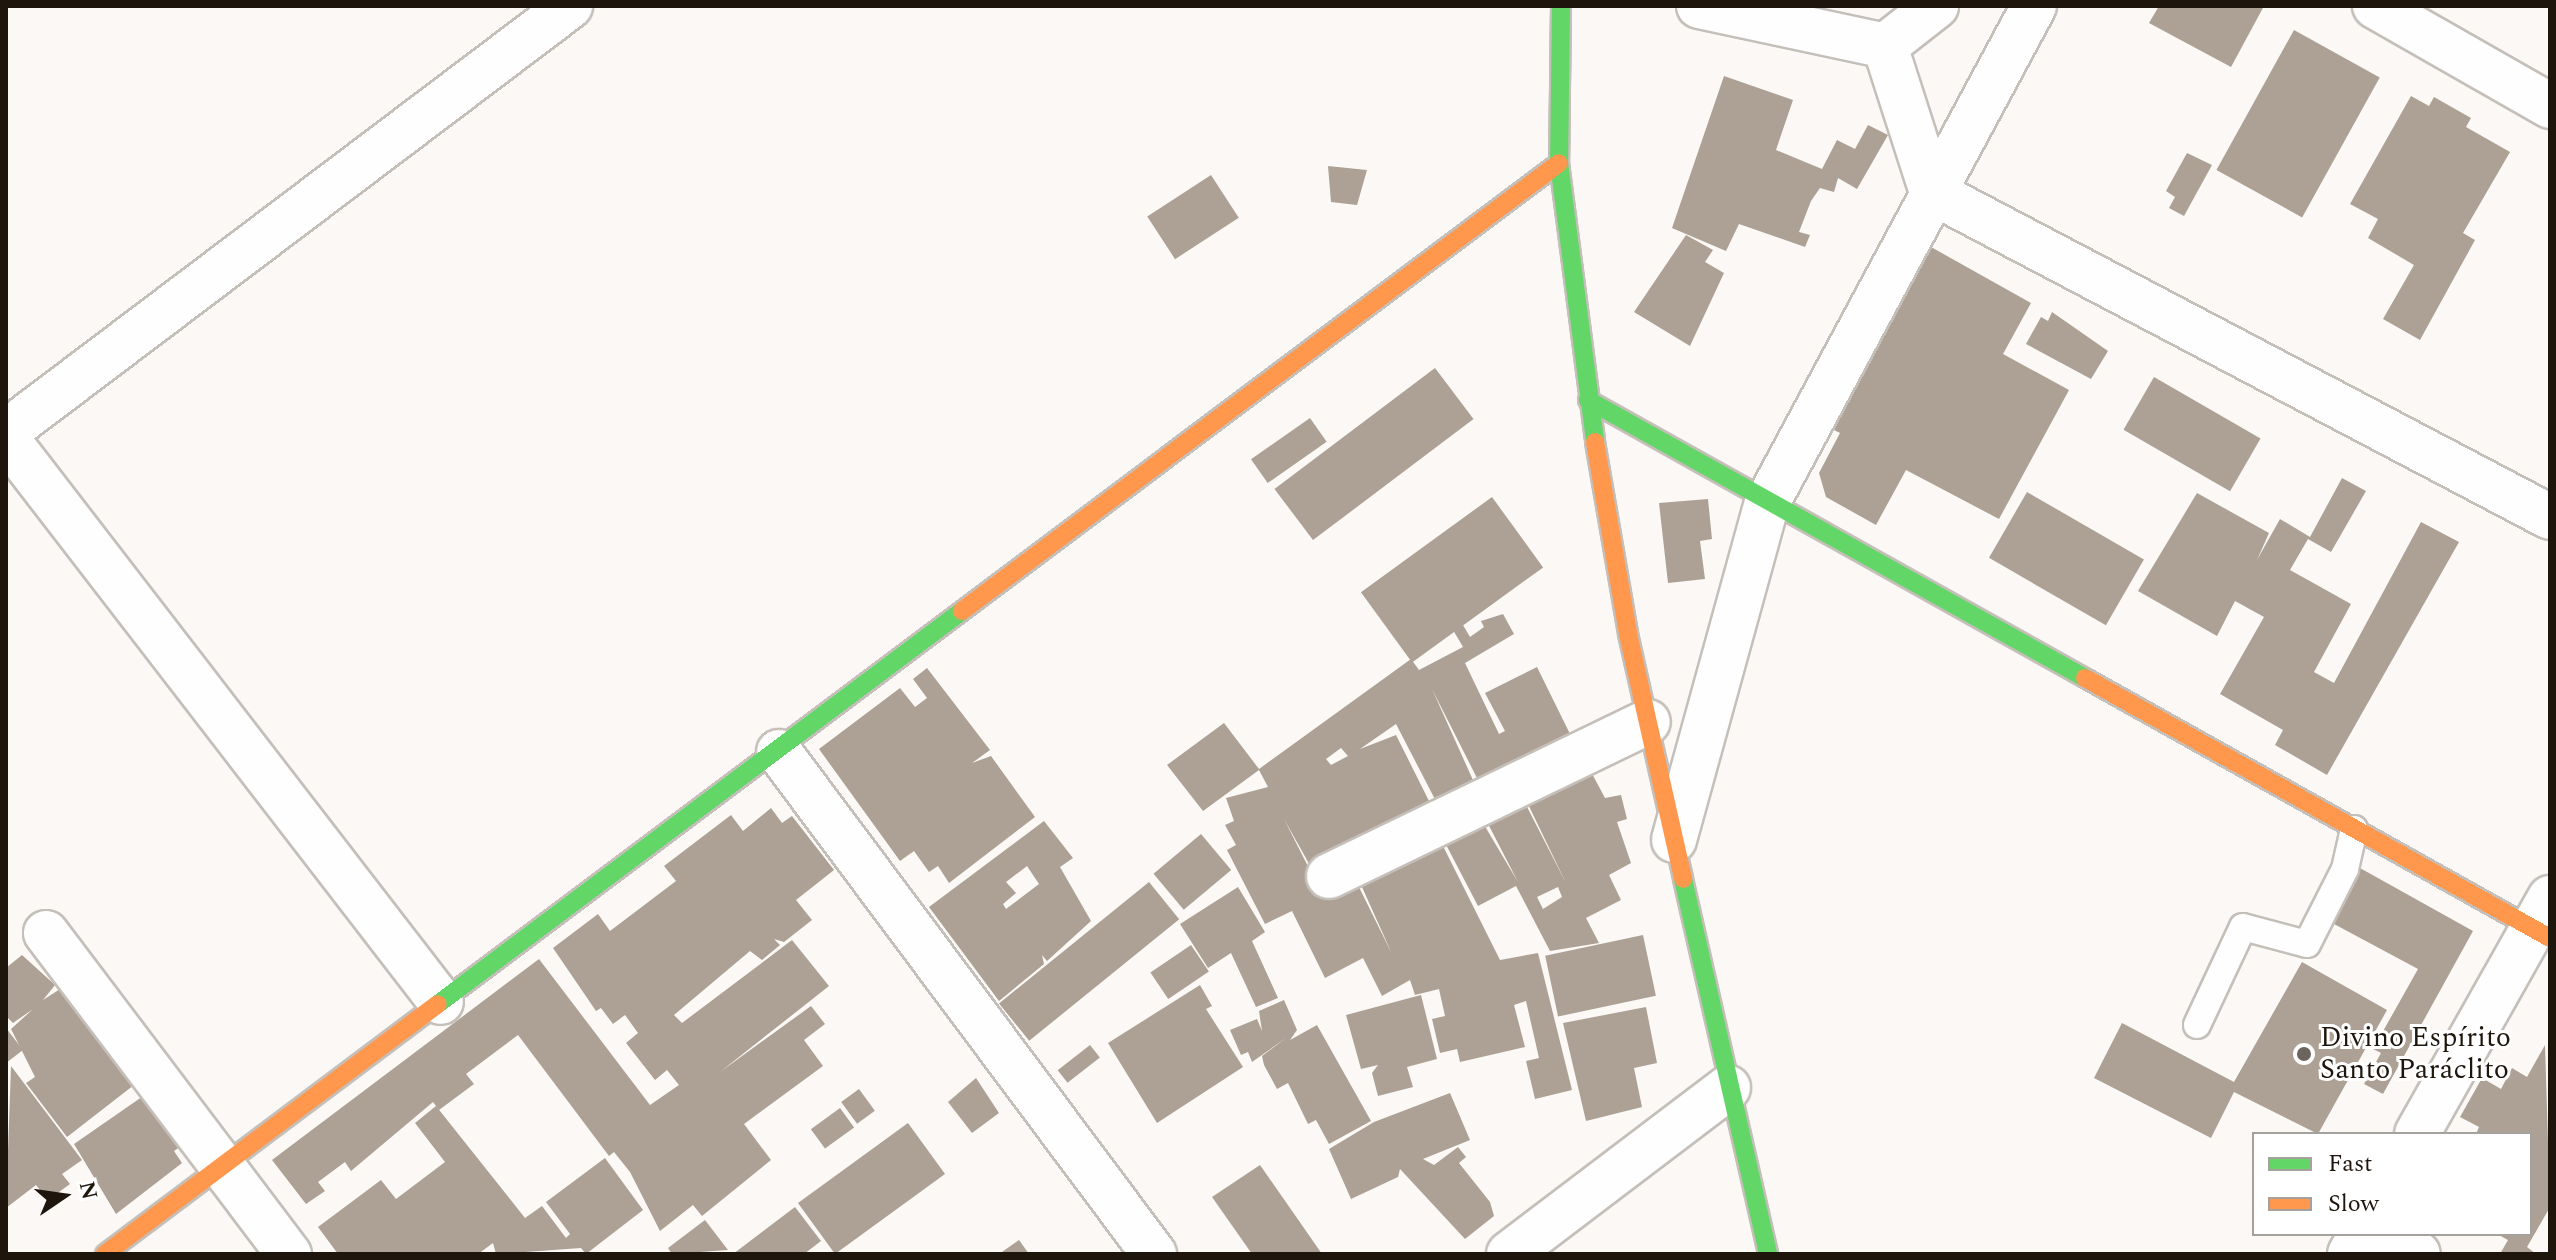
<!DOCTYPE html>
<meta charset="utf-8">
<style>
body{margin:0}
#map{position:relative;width:2556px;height:1260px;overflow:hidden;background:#fbf8f5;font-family:Spectral,serif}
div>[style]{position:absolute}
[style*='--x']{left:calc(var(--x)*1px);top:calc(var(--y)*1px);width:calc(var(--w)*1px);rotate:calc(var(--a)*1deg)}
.building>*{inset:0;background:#aca194;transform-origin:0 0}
.roads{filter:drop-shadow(2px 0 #c5bfb9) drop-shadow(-2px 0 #c5bfb9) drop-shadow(0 2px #c5bfb9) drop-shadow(0 -2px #c5bfb9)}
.lane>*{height:26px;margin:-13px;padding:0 13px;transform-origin:13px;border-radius:13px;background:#fefefe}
.street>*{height:44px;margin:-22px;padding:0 22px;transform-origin:22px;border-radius:22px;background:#fefefe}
.fast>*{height:18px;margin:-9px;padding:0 9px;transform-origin:9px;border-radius:9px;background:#63d668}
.slow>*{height:18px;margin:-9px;padding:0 9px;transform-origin:9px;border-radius:9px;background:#ff974d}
.dots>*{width:22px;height:22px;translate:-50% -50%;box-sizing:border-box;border:4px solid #fff;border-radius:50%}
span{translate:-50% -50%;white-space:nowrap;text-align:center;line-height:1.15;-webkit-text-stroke:6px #fff;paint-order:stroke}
.poi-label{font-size:28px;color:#1e160c}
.left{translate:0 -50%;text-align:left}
.frame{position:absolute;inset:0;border:8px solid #1e160c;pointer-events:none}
.legend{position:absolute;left:2252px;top:1132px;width:280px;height:104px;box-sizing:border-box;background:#fff;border:2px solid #a5a29e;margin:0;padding:10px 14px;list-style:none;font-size:24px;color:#1e160c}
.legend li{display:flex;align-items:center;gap:16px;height:40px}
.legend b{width:40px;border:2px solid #a5a29e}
.north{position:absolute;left:24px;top:1156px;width:80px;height:80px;-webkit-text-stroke:6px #fff;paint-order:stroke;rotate:77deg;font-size:22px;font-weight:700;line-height:32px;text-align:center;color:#1e160c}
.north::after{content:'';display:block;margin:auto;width:28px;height:36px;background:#1e160c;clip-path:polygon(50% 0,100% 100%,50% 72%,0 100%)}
</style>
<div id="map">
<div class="building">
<i style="clip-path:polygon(2159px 6px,2264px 6px,2231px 67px,2149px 23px)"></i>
<i style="left:2294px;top:30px;width:98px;height:160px;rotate:29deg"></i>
<i style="clip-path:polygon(1724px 76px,1793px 100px,1776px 150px,1822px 169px,1837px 140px,1855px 149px,1868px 125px,1888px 135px,1857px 189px,1838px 178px,1834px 192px,1820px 188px,1811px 201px,1799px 232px,1810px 235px,1805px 247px,1739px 224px,1726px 251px,1672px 228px)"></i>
<i style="clip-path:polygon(2411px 96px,2429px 106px,2434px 97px,2471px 118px,2466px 127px,2510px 152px,2463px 233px,2475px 240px,2420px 340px,2383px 319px,2414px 265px,2368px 238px,2378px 219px,2350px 204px)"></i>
<i style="clip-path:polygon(2187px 153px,2212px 165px,2184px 216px,2169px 208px,2175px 197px,2166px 191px)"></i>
<i style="clip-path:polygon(1328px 166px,1367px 170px,1357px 205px,1331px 202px)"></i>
<i style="left:1211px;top:175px;width:51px;height:76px;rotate:57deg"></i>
<i style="clip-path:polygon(1686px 235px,1713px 250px,1705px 262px,1724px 273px,1690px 346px,1634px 312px)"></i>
<i style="clip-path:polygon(1931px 247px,2031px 303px,2003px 354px,2069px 390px,1999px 519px,1906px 470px,1876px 525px,1826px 497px,1819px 473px,1840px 433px,1832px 429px)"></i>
<i style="clip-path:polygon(2052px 312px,2108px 351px,2091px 379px,2026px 344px,2041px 317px,2048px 321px)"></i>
<i style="left:1435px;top:368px;width:64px;height:201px;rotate:53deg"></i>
<i style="left:2154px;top:377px;width:123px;height:61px;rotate:30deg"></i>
<i style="left:1310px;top:418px;width:29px;height:72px;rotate:55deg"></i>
<i style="clip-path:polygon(2342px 478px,2366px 491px,2331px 552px,2308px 539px,2290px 570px,2351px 604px,2314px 672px,2334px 683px,2421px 522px,2459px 542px,2327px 775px,2275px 745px,2283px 730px,2220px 694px,2264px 617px,2235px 601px,2217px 636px,2138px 591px,2197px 493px,2269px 533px,2257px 560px,2280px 519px,2310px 537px)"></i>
<i style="left:2027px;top:492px;width:135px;height:76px;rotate:30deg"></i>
<i style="left:1492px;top:497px;width:87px;height:162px;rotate:54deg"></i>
<i style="clip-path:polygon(1708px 499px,1712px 539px,1700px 541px,1705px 579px,1668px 583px,1659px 503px)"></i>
<i style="clip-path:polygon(evenodd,1503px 614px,1514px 634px,1465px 663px,1499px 734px,1505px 731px,1485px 693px,1537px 667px,1571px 736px,1480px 784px,1432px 689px,1477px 789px,1440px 809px,1396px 724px,1360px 749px,1396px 735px,1432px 807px,1312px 869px,1284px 819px,1322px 894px,1316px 897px,1355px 879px,1392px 954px,1358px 878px,1439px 838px,1500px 960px,1538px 953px,1572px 1090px,1535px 1099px,1526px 1061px,1539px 1058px,1526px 1001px,1514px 1005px,1525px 1047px,1460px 1062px,1457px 1049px,1440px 1053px,1432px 1019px,1445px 1016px,1439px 989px,1415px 995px,1410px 980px,1382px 996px,1363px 958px,1325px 978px,1292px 911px,1265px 924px,1227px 850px,1236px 845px,1225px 825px,1234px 821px,1226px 798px,1268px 787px,1259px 770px,1203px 811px,1167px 765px,1224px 723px,1259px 769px,1411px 659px,1419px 670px,1463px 647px,1453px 630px,1463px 625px,1470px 637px,1484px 627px,1481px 621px,1503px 614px,1341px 748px,1348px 756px,1331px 765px,1326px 759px,1341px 748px)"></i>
<i style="clip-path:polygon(927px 668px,990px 750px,972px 763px,991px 756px,1035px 817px,949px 883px,938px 866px,929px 872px,914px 851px,900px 861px,819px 749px,900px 688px,915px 707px,927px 698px,913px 679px)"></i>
<i style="clip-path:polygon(evenodd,1589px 768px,1605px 798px,1621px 795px,1627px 819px,1617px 822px,1631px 863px,1609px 875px,1621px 900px,1586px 918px,1599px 943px,1550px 951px,1516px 886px,1478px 906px,1442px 837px,1480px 818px,1518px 882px,1484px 816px,1522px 797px,1566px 883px,1526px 800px,1589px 768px,1558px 887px,1562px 897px,1543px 909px,1537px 897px,1558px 887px)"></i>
<i style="clip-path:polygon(771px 808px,782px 823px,792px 816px,834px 870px,796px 900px,812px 920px,784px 942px,774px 939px,780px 945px,762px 960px,750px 951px,674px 1015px,682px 1023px,792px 940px,829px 986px,720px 1072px,811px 1006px,825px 1024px,804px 1040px,823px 1066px,744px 1124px,771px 1160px,702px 1216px,693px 1205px,660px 1231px,630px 1172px,614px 1152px,609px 1156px,518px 1035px,466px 1074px,474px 1084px,439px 1110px,433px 1102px,351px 1171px,345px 1162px,318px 1182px,325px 1191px,306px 1204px,272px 1160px,539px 959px,650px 1105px,679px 1085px,667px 1070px,655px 1080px,626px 1043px,638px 1033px,625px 1015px,613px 1024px,601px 1008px,596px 1011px,553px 948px,598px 914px,610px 931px,676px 881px,664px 866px,731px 815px,743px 831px)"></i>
<i style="clip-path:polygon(evenodd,1044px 821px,1073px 858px,1060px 867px,1091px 921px,1047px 961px,1042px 955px,1044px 964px,999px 1001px,929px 907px,1044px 821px,1027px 866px,1039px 884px,1006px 909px,1003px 904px,1016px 893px,1006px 882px,1027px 866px)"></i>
<i style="left:1201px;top:834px;width:47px;height:62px;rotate:50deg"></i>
<i style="clip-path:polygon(2351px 863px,2473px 931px,2383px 1094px,2364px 1084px,2381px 1053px,2373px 1049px,2418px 969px,2321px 917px)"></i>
<i style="left:1149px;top:882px;width:48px;height:193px;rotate:51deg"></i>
<i style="clip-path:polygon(1238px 887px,1265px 932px,1252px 941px,1278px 998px,1256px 1007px,1231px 953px,1208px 968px,1180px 924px)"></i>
<i style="left:1643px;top:935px;width:62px;height:100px;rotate:78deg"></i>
<i style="left:1191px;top:945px;width:32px;height:49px;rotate:56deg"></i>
<i style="clip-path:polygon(22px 955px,55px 985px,43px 1000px,68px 984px,143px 1078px,67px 1137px,26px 1083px,35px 1077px,11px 1029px,33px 1009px,13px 1023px,6px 1016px,6px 968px)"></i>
<i style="clip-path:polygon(2302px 962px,2387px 1010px,2318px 1134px,2234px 1092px,2211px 1138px,2094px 1078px,2122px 1023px,2234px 1082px)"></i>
<i style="clip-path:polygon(1200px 985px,1212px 1006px,1206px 1009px,1243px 1067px,1157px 1123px,1108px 1043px)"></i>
<i style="clip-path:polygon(1421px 995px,1437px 1059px,1407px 1067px,1413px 1087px,1378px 1096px,1372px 1073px,1378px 1065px,1361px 1069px,1346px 1015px)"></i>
<i style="clip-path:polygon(1284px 1000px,1297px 1030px,1290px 1040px,1317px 1025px,1371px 1121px,1329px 1144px,1316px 1120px,1308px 1124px,1288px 1083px,1277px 1089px,1264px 1065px,1262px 1056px,1286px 1038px,1252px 1062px,1248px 1052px,1241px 1055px,1230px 1030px,1257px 1019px,1262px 1031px,1259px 1011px)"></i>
<i style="clip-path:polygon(1646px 1007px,1657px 1063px,1634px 1068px,1642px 1107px,1586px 1121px,1563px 1023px)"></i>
<i style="clip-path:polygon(6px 1028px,23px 1050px,6px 1063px)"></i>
<i style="left:1090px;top:1045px;width:16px;height:41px;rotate:52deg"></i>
<i style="clip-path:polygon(2545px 1045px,2550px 1207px,2527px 1247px,2536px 1254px,2500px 1254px,2508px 1240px,2497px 1234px,2530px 1234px,2530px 1134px,2476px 1134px,2479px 1127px,2460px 1117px,2482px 1078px,2501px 1089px,2512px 1068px,2527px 1077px)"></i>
<i style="clip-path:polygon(11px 1066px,82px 1160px,62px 1174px,70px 1184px,48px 1200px,36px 1185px,6px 1208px)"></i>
<i style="clip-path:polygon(976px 1078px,999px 1113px,972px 1133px,948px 1102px)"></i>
<i style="left:859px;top:1089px;width:27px;height:22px;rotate:54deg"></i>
<i style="clip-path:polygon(149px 1092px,184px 1144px,174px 1151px,182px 1163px,116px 1214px,74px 1144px)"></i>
<i style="clip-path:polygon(1450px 1093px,1470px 1140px,1423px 1159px,1434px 1165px,1458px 1147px,1466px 1157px,1459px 1163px,1490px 1202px,1494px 1216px,1465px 1239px,1400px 1169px,1398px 1177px,1351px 1199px,1329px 1149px,1374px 1122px)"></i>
<i style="clip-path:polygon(436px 1106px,525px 1218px,542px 1206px,566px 1238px,570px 1234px,546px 1202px,605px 1158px,643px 1210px,586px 1254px,581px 1248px,496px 1254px,493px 1243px,478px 1254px,338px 1254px,318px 1227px,381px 1180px,396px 1199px,445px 1162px,415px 1123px)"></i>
<i style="left:840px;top:1108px;width:24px;height:36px;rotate:54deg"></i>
<i style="left:908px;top:1123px;width:63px;height:136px;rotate:54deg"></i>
<i style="clip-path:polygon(1260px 1165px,1322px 1254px,1252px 1254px,1212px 1197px)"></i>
<i style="clip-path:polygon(795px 1207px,821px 1241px,804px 1254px,733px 1254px)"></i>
<i style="clip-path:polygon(705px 1220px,728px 1250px,672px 1254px,668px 1248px)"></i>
<i style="clip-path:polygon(1019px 1240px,1029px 1254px,999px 1254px)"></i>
</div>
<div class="roads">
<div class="lane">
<i style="--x:2197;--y:1025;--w:108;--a:-64.9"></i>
<i style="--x:2243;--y:927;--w:66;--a:14.9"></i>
<i style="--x:2307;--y:944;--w:84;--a:-63.1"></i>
<i style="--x:2345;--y:869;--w:41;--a:-77.3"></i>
</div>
<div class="street">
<i style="--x:1699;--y:6;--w:190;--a:12.1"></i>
<i style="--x:1885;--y:46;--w:65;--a:-38.1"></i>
<i style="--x:2375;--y:6;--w:202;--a:29.7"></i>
<i style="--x:1885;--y:46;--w:153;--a:72.2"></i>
<i style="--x:1932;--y:192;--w:698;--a:27.74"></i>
<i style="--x:6;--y:432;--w:707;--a:-37.06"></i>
<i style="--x:6;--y:438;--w:712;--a:52.36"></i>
<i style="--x:779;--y:752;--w:627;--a:53.24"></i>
<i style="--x:1674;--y:840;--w:350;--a:-74.6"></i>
<i style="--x:1767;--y:503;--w:564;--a:-61.75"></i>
<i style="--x:1329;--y:876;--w:354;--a:-25.8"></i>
<i style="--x:46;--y:933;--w:403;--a:52.9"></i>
<i style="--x:2417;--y:1134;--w:271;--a:-60.6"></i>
<i style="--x:2383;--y:1234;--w:40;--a:29.7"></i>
<i style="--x:1509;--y:1254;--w:275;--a:-37.2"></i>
<i style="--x:2350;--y:1254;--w:23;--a:-61"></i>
</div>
<div class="fast">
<i style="--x:1561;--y:6;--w:157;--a:90.7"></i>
<i style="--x:1559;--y:163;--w:281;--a:82.6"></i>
<i style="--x:1588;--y:400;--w:569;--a:29.22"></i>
<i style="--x:1683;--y:879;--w:385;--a:77.2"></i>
<i style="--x:438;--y:1004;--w:655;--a:-36.87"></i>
</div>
<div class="slow">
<i style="--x:1595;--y:442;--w:195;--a:80.2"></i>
<i style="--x:1628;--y:634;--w:251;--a:77.3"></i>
<i style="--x:962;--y:611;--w:746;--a:-36.89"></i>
<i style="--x:2085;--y:678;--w:533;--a:29.21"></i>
<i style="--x:105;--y:1254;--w:416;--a:-36.9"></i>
</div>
</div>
<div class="dots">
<i style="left:2304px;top:1054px;background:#6b655e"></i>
</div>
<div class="poi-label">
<span class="left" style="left:2320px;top:1054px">Divino Espírito<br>Santo Paráclito</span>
</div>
<div class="frame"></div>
<ul class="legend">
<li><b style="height:10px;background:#63d668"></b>Fast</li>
<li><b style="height:10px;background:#ff974d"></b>Slow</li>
</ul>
<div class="north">N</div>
</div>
